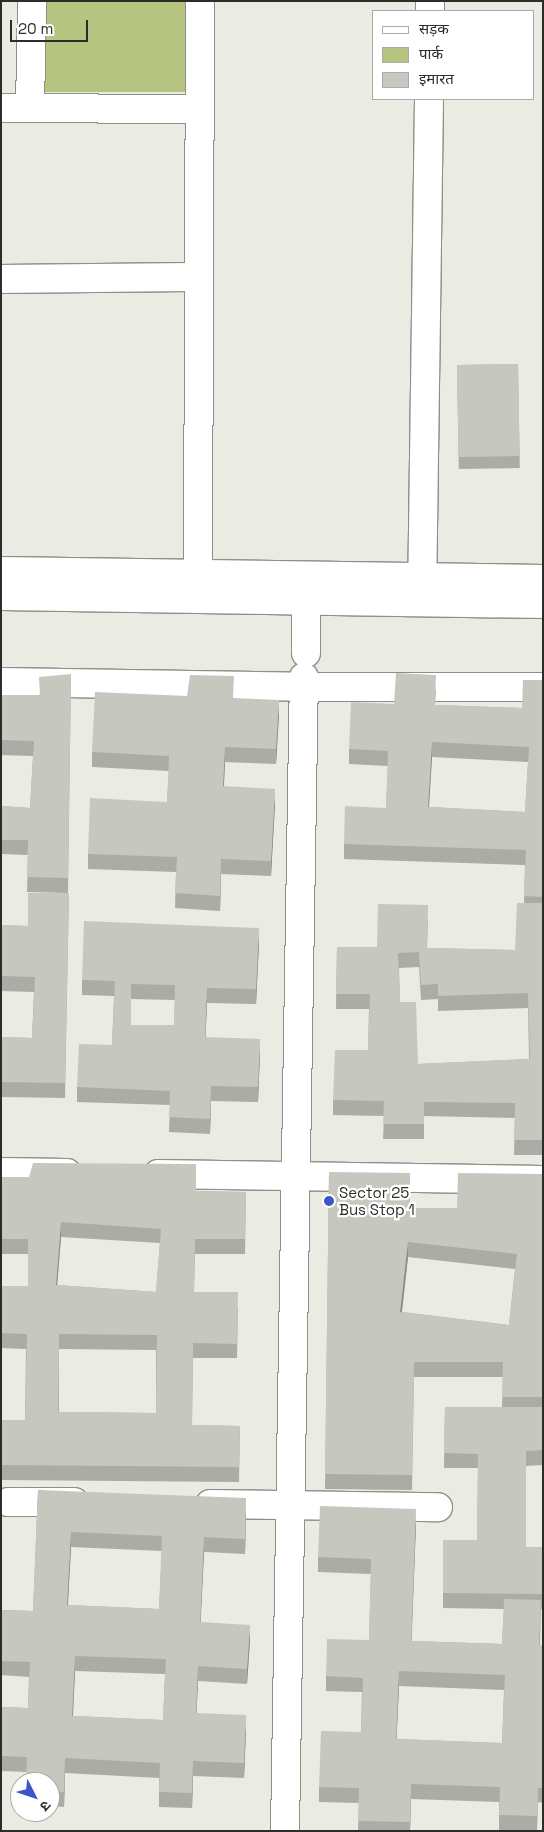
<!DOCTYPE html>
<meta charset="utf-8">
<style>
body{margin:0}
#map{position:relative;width:544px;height:1832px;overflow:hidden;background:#eaece3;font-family:"Space Grotesk","Noto Sans Devanagari",sans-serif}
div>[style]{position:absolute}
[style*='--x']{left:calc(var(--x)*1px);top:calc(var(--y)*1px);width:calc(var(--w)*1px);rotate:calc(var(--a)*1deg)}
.green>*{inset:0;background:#b6c482;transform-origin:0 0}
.roads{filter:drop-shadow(1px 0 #8e9088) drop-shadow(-1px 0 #8e9088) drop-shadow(0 1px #8e9088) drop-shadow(0 -1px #8e9088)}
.minor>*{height:28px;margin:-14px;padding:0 14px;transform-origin:14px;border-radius:14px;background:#fff}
.tertiary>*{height:28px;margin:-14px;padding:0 14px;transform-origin:14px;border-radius:14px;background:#fff}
.wall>*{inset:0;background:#aaaca5;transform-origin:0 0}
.shaded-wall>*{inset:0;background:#8b8c86}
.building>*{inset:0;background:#c6c8c0;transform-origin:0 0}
.dots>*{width:14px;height:14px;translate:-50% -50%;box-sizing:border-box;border:2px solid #fff;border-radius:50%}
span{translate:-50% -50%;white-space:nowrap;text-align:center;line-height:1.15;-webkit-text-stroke:4.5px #fff;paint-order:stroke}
.poi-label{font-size:15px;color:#2c2d2a}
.left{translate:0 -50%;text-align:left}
.frame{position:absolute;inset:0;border:2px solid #2c2d2a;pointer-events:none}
.legend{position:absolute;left:372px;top:10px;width:162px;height:90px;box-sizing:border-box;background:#fff;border:1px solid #ababaa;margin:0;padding:6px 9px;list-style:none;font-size:15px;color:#2c2d2a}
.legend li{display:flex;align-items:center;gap:10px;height:25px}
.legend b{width:25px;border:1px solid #ababaa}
.north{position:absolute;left:10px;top:1772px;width:50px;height:50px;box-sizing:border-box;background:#fff;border:1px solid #ababaa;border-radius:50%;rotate:131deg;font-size:14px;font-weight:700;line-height:20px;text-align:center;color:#2c2d2a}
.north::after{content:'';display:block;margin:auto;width:18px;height:22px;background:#3a57c9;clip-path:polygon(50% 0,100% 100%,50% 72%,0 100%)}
.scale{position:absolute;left:10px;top:20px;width:78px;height:22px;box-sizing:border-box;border:2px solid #2c2d2a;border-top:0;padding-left:6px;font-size:15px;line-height:18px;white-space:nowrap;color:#2c2d2a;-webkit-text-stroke:4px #fff;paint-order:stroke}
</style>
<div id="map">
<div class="green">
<i style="left:45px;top:1px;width:141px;height:91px"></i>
</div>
<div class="roads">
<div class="minor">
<i style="--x:430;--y:11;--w:10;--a:-90"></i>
<i style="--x:1;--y:108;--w:199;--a:0.3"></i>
<i style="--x:30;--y:108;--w:107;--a:-88.9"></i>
<i style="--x:1;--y:279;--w:198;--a:-0.6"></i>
<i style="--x:198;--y:574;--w:573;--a:-89.8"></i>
<i style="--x:422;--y:601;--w:502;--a:-89.2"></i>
<i style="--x:306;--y:653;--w:76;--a:-90"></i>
<i style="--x:1;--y:682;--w:303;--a:0.9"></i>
<i style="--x:304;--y:687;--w:239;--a:0"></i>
<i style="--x:1;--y:1172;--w:66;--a:0.9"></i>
<i style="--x:158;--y:1174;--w:385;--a:0.9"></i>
<i style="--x:8;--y:1502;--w:66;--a:0"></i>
<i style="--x:210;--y:1504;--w:228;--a:0.8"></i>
<i style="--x:285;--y:1831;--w:1154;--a:-89.06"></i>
</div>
<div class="tertiary">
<i style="--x:1;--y:571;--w:542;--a:0.85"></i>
<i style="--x:1;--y:596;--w:542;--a:0.85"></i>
</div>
</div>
<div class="wall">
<i style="left:518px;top:364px;width:104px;height:61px;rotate:89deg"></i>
<i style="clip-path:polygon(71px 674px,68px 893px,27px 892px,28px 855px,1px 854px,1px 806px,30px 808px,33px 756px,1px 755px,1px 695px,39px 695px)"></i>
<i style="clip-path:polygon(evenodd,543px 680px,543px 1155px,514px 1155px,515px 1118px,424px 1116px,424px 1139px,383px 1139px,384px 1116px,333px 1115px,333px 1100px,368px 1050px,369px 1009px,336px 1009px,337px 947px,377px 947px,428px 920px,427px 948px,515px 950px,524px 903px,525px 865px,344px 859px,344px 844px,386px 808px,388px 766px,349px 764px,349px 749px,394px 704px,436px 690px,435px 705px,522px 708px,543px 680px,432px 757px,528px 762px,525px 812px,429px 807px,432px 757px,543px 680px,419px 967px,421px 1000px,438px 999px,438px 1011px,528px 1008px,529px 1059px,418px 1064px,400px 1002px,399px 968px,419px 967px)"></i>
<i style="clip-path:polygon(233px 698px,279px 715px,276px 764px,225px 762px,224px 786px,275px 804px,271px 876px,221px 874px,220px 911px,175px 908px,176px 872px,88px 869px,88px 854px,167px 802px,169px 771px,92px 767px,92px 752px)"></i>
<i style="clip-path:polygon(69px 893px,65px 1098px,1px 1097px,1px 1037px,32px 1038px,34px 992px,1px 991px,1px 925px,28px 926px)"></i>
<i style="clip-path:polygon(evenodd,259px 943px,256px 1004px,207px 1003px,205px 1037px,260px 1054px,258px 1102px,211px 1101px,210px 1134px,169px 1132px,170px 1105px,77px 1102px,77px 1087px,112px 1045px,114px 996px,82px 995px,82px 980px,259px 943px,131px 999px,175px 1000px,174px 1025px,131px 1025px,131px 999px)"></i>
<i style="clip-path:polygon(evenodd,329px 1172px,410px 1208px,457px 1208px,543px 1174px,543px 1380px,542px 1407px,543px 1407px,543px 1465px,526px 1466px,526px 1547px,543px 1547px,543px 1609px,541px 1609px,540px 1645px,543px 1645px,543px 1803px,538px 1802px,537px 1831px,499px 1830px,499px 1802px,411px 1799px,410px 1831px,358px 1831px,359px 1803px,319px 1802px,319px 1787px,361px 1732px,362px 1692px,326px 1691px,326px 1676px,369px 1640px,371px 1574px,318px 1572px,318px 1557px,416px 1524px,411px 1641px,502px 1644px,504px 1609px,443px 1608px,443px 1593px,477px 1540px,478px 1468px,444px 1468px,445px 1407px,502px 1407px,503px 1377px,414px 1377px,412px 1490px,325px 1489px,329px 1172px,408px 1257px,515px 1269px,509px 1325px,402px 1312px,408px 1257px,329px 1172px,399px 1686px,504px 1690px,502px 1743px,396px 1739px,399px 1686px)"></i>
<i style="clip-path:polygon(evenodd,1px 1177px,196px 1191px,246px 1192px,245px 1254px,195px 1254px,194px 1292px,238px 1307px,237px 1358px,193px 1358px,192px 1425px,240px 1426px,239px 1482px,1px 1480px,1px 1420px,25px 1420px,26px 1349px,1px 1348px,1px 1286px,28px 1286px,28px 1254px,1px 1254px,1px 1177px,61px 1237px,160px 1243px,156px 1292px,57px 1285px,61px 1237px,1px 1177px,59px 1349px,156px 1350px,156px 1413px,59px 1412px,59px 1349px)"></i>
<i style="clip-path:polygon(evenodd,38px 1490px,246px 1513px,245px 1554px,204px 1552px,200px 1622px,250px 1640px,247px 1684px,198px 1681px,196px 1713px,246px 1730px,244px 1778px,193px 1776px,192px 1808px,159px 1807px,159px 1778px,65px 1773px,64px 1807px,50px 1806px,50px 1782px,27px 1772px,1px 1771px,1px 1707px,28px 1708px,29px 1677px,1px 1675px,1px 1610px,33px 1611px,38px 1490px,71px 1547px,162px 1551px,159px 1609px,68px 1605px,71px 1547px,38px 1490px,75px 1671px,165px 1674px,163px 1720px,73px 1716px,75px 1671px)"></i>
</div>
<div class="shaded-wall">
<i style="clip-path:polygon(279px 700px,279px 715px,276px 764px,276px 749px)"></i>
<i style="clip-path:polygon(432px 742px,432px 757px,428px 822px,428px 807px)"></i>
<i style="clip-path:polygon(225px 747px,225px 762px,223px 801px,223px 786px)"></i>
<i style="clip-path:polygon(275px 789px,275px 804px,271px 876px,271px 861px)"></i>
<i style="clip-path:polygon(221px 859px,221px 874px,220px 911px,220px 896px)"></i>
<i style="clip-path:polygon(259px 928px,259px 943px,256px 1004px,256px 989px)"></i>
<i style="clip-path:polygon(207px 988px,207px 1003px,205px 1051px,205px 1037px)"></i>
<i style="clip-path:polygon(260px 1039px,260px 1054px,258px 1102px,258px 1087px)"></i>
<i style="clip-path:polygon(211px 1086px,211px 1101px,210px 1134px,210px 1119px)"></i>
<i style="clip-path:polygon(61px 1222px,61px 1237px,56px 1300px,56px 1285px)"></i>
<i style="clip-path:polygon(408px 1242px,408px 1257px,400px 1327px,400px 1312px)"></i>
<i style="clip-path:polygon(246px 1498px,246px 1513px,245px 1554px,245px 1539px)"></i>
<i style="clip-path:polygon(416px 1509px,416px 1524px,411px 1656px,411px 1641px)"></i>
<i style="clip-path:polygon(71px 1532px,71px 1547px,67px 1620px,67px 1605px)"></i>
<i style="clip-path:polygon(204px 1537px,204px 1552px,200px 1637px,200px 1622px)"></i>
<i style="clip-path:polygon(250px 1625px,250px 1640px,247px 1684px,247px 1669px)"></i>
<i style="clip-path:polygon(75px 1656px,75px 1671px,72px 1731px,72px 1716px)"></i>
<i style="clip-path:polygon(198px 1666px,198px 1681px,196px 1727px,196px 1713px)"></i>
<i style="clip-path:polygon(399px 1671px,399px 1686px,396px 1754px,396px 1739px)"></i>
<i style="clip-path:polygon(246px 1715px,246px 1730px,244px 1778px,244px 1763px)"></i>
<i style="clip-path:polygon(65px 1758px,65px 1773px,64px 1807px,64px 1792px)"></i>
<i style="clip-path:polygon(193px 1761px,193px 1776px,192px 1808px,192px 1793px)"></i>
<i style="clip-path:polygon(411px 1784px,411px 1799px,410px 1831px,410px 1822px)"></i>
</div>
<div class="building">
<i style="left:518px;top:364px;width:92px;height:61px;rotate:89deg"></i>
<i style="clip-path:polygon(evenodd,396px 673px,436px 675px,435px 705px,522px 708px,523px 680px,543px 680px,543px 897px,524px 896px,526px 850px,344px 844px,345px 806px,386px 808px,388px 751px,349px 749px,351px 702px,394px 704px,396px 673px,432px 742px,529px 747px,525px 812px,428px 807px,432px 742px)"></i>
<i style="clip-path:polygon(71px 674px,68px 878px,27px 877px,28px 840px,1px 840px,1px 806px,30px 808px,34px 741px,1px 740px,1px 695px,40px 695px,39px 677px)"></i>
<i style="clip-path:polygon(190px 675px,234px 676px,233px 698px,279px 700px,276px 749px,225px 747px,223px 786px,275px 789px,271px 861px,221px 859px,220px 896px,175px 893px,177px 857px,88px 854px,90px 798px,167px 802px,169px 756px,92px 752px,95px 692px,187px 696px)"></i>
<i style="clip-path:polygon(28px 893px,69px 893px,65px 1083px,1px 1082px,1px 1037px,32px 1038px,35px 977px,1px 976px,1px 925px,28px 926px)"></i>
<i style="clip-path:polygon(evenodd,517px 903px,543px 903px,543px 1140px,514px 1140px,515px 1103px,424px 1102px,424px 1124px,383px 1124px,384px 1101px,333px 1100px,335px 1050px,368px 1050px,370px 994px,336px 994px,337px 947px,377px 947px,378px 904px,428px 905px,427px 948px,515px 950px,517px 903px,419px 952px,421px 985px,438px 984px,438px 996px,528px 993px,530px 1059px,418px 1064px,416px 1002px,400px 1002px,398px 953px,419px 952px)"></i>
<i style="clip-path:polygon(evenodd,84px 921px,259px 928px,256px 989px,207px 988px,205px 1037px,260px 1039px,258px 1087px,211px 1086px,210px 1119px,169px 1117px,170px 1091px,77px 1087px,79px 1044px,112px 1045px,115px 981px,82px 980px,84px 921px,131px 984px,175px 985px,174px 1025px,131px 1025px,131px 984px)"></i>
<i style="clip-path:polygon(evenodd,33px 1163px,196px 1164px,196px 1191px,246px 1192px,245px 1239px,195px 1239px,194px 1292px,238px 1292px,237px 1344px,193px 1343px,192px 1425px,240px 1426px,239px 1467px,1px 1465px,1px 1420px,25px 1420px,27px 1334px,1px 1333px,1px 1286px,28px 1286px,28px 1239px,1px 1239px,1px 1177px,29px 1177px,33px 1163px,61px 1222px,161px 1229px,156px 1292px,56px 1285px,61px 1222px,33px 1163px,59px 1334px,157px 1335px,156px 1413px,58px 1412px,59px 1334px)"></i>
<i style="clip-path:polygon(evenodd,329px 1172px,410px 1173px,410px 1208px,457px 1208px,458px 1173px,543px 1174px,543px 1365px,542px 1397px,502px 1397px,503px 1362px,414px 1362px,412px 1475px,325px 1474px,329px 1172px,408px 1242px,517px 1254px,509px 1325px,400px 1312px,408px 1242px)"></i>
<i style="clip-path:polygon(445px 1407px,543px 1407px,543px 1450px,526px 1451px,526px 1547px,543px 1547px,543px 1594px,443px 1593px,443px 1540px,477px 1540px,478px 1454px,444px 1453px)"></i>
<i style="clip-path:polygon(evenodd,38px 1490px,246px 1498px,245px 1539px,204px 1537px,200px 1622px,250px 1625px,247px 1669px,198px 1666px,196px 1713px,246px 1715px,244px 1763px,193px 1761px,192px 1793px,159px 1792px,160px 1763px,65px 1758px,64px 1792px,50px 1791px,50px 1782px,26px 1782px,27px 1757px,1px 1756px,1px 1707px,28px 1708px,30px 1662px,1px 1661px,1px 1610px,33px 1611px,38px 1490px,71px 1532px,162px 1536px,159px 1609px,67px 1605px,71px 1532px,38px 1490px,75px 1656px,166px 1659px,163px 1720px,72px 1716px,75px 1656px)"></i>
<i style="clip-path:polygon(evenodd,320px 1506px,416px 1509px,411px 1641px,502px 1644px,504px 1599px,541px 1600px,539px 1645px,543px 1645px,543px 1788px,538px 1788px,537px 1816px,499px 1815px,500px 1787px,411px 1784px,410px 1822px,358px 1821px,359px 1788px,319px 1787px,321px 1731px,361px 1732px,363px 1678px,326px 1676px,327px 1639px,369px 1640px,371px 1559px,318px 1557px,320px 1506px,399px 1671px,505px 1675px,502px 1743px,396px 1739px,399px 1671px)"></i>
</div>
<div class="dots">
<i style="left:329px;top:1201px;background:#3a57c9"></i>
</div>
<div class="poi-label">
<span class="left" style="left:339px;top:1201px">Sector 25<br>Bus Stop 1</span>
</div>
<div class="frame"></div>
<ul class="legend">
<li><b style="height:6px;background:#fff"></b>सड़क</li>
<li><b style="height:14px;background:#b6c482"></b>पार्क</li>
<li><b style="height:14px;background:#c6c8c0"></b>इमारत</li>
</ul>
<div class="north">उ</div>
<div class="scale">20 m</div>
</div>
